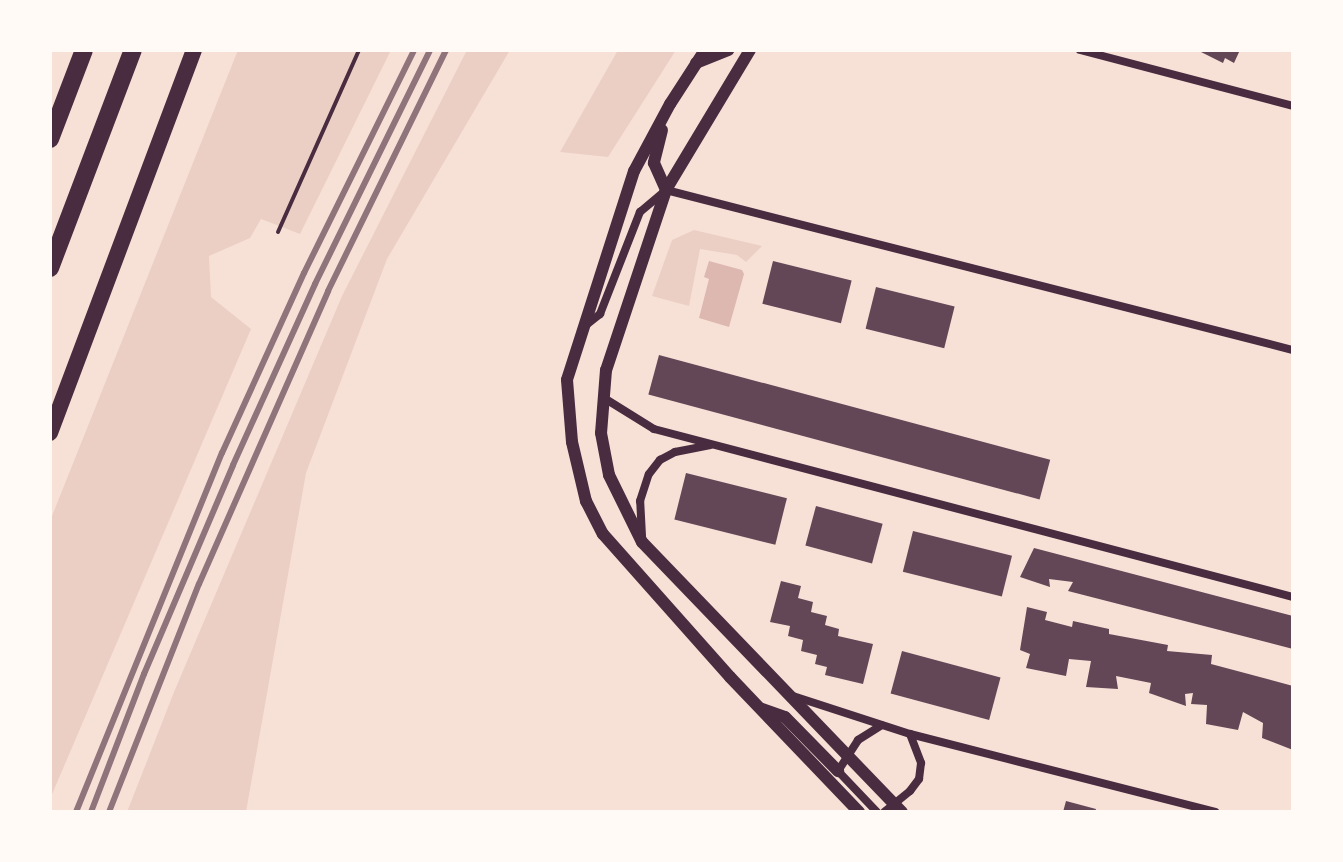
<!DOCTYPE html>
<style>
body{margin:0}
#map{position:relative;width:1343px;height:862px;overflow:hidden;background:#f7e1d7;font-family:Spectral,serif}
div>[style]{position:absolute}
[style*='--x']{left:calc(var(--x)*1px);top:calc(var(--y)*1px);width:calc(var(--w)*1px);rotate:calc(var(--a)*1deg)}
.green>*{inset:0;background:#ebcfc5}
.water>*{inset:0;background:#dcb8b0}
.building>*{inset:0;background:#644757;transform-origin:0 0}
.path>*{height:4px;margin:-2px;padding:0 2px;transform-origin:2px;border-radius:2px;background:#4a2c40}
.minor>*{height:8px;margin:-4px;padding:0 4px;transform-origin:4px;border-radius:4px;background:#4a2c40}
.tertiary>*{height:12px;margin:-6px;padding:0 6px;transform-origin:6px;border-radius:6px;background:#4a2c40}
.trunk>*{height:16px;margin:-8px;padding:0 8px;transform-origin:8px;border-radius:8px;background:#4a2c40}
.motorway>*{height:18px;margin:-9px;padding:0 9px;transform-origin:9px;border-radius:9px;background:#4a2c40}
.rail>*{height:6px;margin:-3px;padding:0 3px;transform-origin:3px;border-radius:3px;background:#8f747c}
span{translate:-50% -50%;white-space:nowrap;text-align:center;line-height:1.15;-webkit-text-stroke:6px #fffaf5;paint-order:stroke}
.frame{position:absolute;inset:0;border:52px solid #fffaf5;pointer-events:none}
</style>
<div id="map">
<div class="green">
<i style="clip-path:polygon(238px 50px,391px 50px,300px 234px,261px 219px,250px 238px,209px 256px,211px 297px,251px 329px,50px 799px,50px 521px)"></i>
<i style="clip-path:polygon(467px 50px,510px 50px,387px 259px,306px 473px,246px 812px,127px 812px,174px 692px,342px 296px)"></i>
<i style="clip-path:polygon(618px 50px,676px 50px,608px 157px,560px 152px)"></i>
<i style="clip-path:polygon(694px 230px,762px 246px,746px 262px,737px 255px,700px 249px,689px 306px,652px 296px,672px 240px)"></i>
</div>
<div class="water">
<i style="clip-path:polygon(709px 261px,742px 270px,744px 274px,729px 327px,699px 318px,709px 279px,704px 277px)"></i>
</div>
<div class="building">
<i style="clip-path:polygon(1197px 50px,1240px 50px,1234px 63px,1225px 58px,1223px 63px)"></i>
<i style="left:773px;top:261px;width:81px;height:44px;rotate:14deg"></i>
<i style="left:876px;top:287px;width:81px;height:43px;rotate:14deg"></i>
<i style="left:659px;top:355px;width:405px;height:41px;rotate:15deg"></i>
<i style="left:686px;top:473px;width:104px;height:48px;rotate:14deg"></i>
<i style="left:816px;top:506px;width:69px;height:41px;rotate:15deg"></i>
<i style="left:913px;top:531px;width:102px;height:42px;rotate:14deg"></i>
<i style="clip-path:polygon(1034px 548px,1293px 616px,1293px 649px,1068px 591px,1073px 582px,1049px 579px,1050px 587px,1020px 577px)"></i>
<i style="clip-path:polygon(781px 581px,801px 586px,798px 598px,813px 602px,811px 612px,827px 616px,825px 625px,839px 629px,838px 636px,873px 644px,863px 684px,825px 675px,827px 667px,815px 664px,817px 655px,801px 651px,803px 640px,788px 636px,790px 626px,770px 622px)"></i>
<i style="clip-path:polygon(1027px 607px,1047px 612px,1045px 620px,1072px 627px,1073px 621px,1109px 629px,1109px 634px,1168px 645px,1167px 651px,1212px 655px,1211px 664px,1293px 686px,1293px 750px,1262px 738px,1263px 723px,1243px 712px,1238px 730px,1206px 724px,1207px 705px,1191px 704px,1193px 693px,1185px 694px,1186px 706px,1149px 693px,1151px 683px,1116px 676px,1118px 689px,1086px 687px,1091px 661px,1069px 659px,1066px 676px,1026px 668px,1030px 654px,1020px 650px)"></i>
<i style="left:902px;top:651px;width:102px;height:44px;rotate:15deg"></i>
<i style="clip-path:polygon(1066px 801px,1096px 809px,1095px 812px,1063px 812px)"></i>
</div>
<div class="path">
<i style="--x:278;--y:232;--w:199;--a:-66"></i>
</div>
<div class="minor">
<i style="--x:1080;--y:50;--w:220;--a:14.7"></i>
<i style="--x:586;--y:325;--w:18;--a:-38"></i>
<i style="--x:600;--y:314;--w:110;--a:-68.6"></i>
<i style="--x:640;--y:212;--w:34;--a:-40"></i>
<i style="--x:666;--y:190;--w:647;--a:14.32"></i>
<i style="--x:604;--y:398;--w:59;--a:31.8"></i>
<i style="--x:654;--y:429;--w:661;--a:14.73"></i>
<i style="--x:642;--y:536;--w:35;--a:-93"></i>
<i style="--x:640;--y:501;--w:28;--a:-72"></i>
<i style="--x:649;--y:474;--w:18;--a:-52"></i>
<i style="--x:660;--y:460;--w:17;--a:-28"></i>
<i style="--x:675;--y:452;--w:36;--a:-11"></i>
<i style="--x:793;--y:696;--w:123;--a:18"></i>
<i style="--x:910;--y:734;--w:31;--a:69"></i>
<i style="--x:921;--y:763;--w:16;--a:97"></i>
<i style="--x:919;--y:779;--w:15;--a:127"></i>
<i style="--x:910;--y:791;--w:33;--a:141"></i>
<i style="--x:910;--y:734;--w:315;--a:14.3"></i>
<i style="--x:877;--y:812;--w:57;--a:-133.6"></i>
<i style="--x:838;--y:771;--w:37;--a:-57"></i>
<i style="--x:858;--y:740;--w:28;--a:-32"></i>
</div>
<div class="tertiary">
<i style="--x:705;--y:50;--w:64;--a:122.9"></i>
<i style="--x:670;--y:104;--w:76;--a:118.2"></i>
<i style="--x:634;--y:171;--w:219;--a:107.8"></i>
<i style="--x:567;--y:380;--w:62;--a:85.4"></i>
<i style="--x:572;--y:442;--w:61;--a:76.7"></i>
<i style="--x:586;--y:501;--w:37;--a:63"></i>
<i style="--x:603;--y:534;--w:191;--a:48.4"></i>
<i style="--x:730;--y:677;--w:187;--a:46.3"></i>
<i style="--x:750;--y:50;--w:163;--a:121"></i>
<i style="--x:666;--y:190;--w:190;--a:108.4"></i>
<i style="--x:606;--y:370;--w:63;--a:94.5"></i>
<i style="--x:601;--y:433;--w:43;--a:79.2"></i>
<i style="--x:609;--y:475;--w:75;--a:63.8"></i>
<i style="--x:642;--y:542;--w:375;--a:46.1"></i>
<i style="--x:696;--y:63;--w:35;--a:-22"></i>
<i style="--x:662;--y:130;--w:34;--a:104"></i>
<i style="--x:654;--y:163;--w:30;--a:66"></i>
<i style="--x:762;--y:709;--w:24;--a:19"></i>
<i style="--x:785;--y:717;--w:76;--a:45.5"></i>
</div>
<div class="trunk">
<i style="--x:50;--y:433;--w:409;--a:-69.4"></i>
</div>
<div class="motorway">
<i style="--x:50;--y:139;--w:95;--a:-69.1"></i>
<i style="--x:50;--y:268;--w:233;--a:-69.2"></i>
</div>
<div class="rail">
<i style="--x:76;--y:812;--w:388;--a:-67.9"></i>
<i style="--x:222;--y:453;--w:198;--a:-65.5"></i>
<i style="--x:304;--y:273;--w:249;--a:-63.7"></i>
<i style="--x:91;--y:812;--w:148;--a:-69"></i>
<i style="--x:144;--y:674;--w:227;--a:-66.9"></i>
<i style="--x:233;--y:465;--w:199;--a:-65.6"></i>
<i style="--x:315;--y:284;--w:261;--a:-63.8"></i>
<i style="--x:109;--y:812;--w:245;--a:-68.5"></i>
<i style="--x:199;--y:584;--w:320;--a:-66.2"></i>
<i style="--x:328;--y:291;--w:268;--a:-63.9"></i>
</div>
<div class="frame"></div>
</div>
